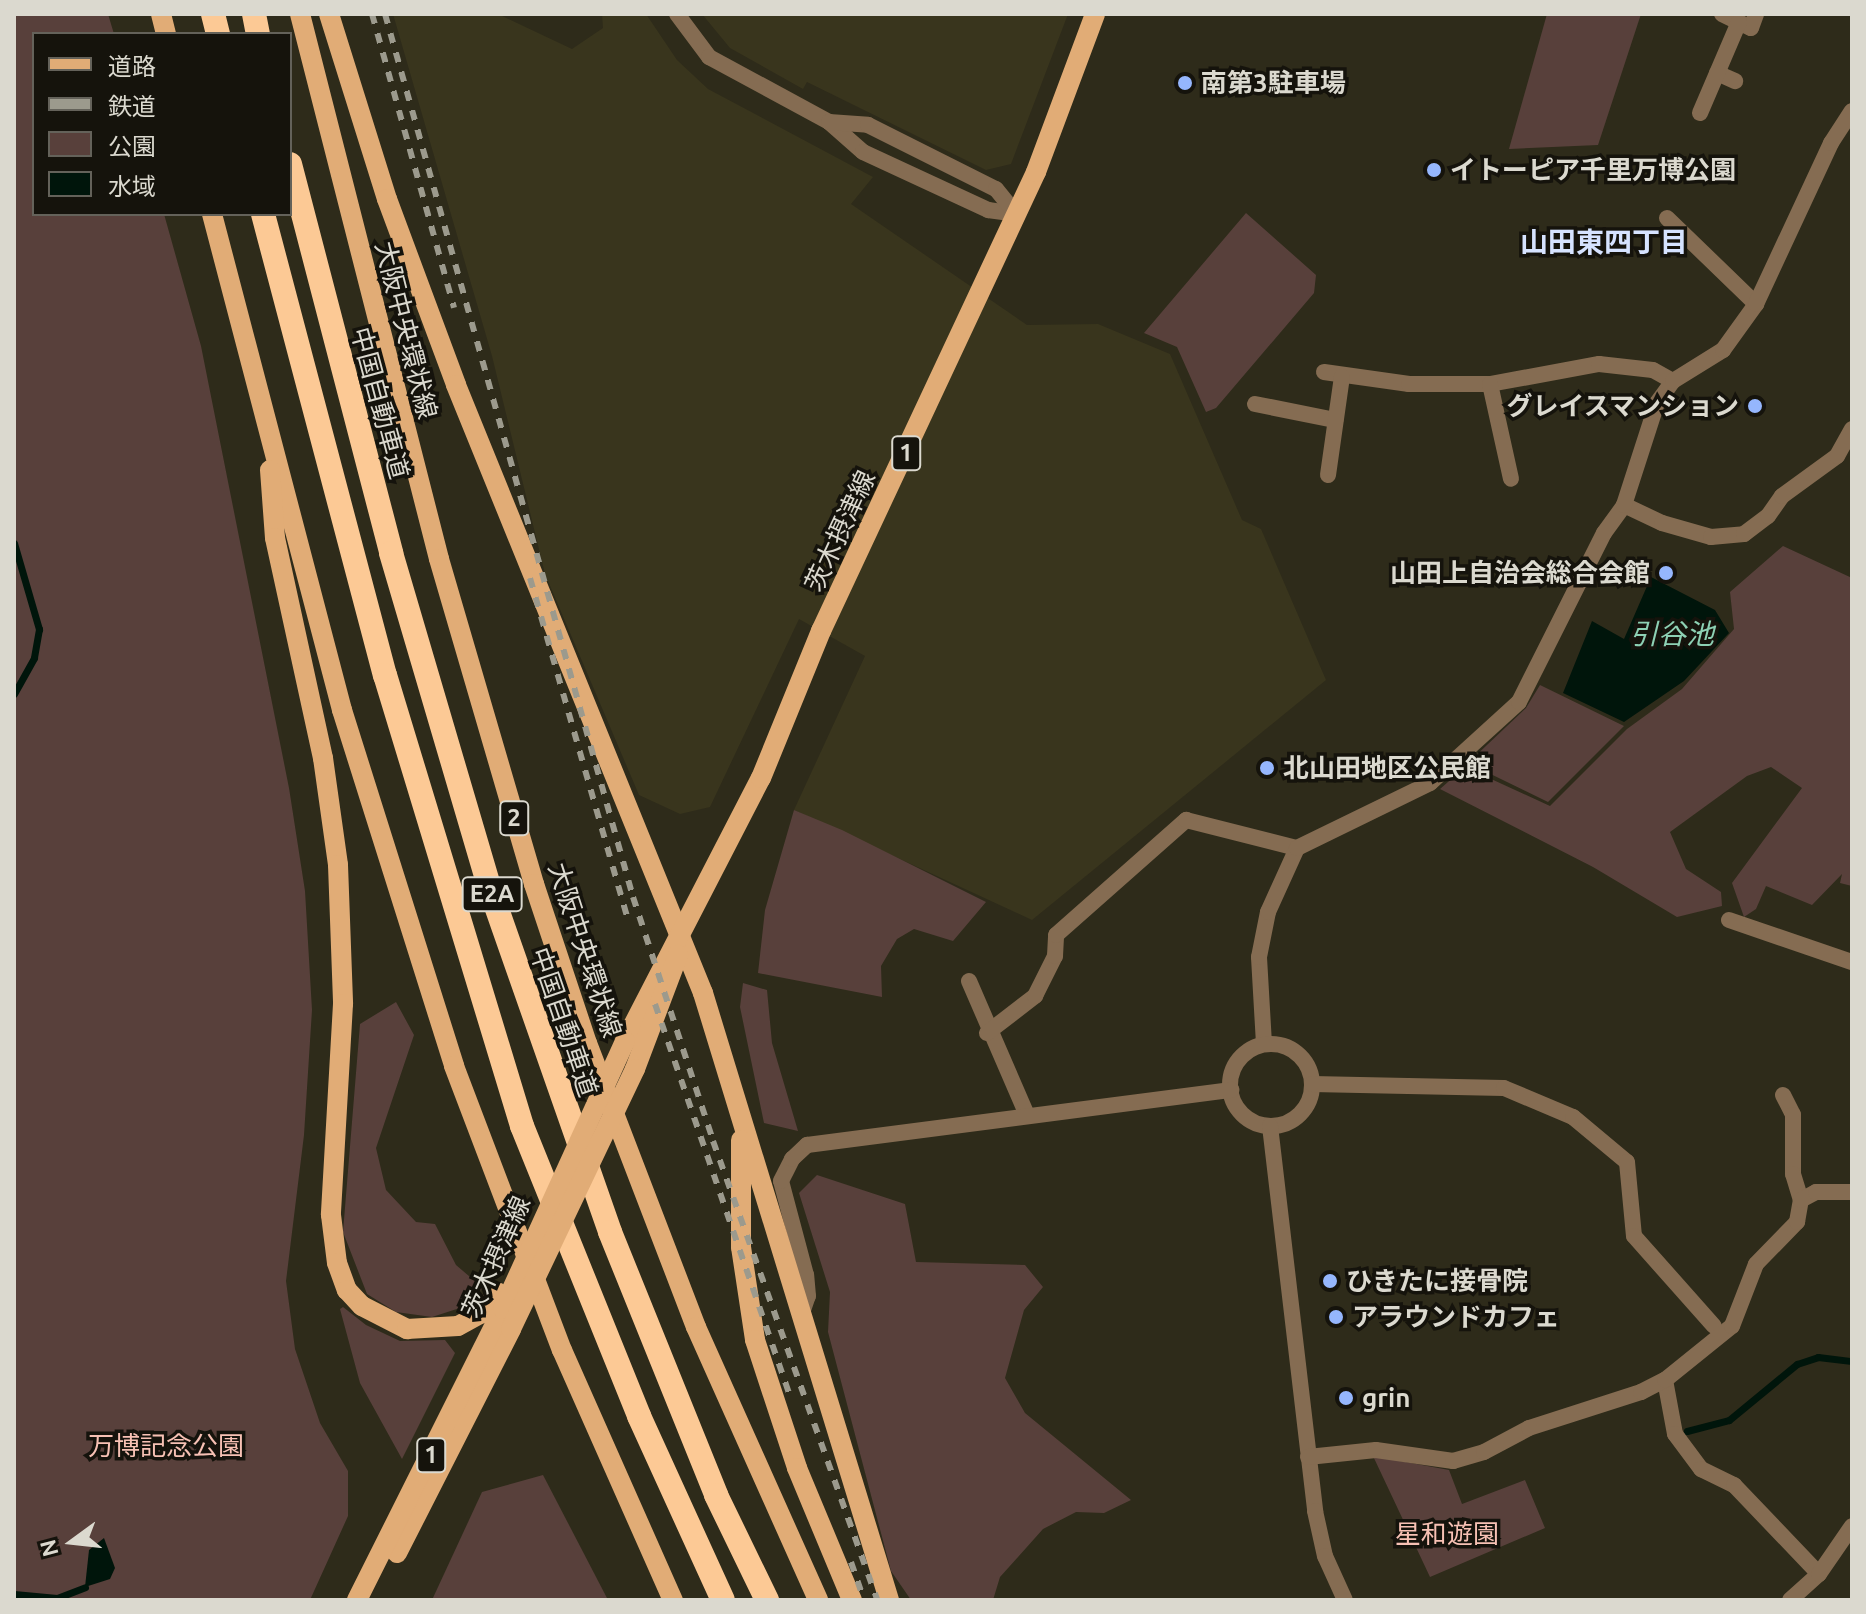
<!DOCTYPE html>
<meta charset="utf-8">
<style>
body{margin:0}
#map{position:relative;width:1866px;height:1614px;overflow:hidden;background:#2e2b1a;font-family:Ubuntu,"Noto Sans JP",sans-serif}
div>[style]{position:absolute}
[style*='--x']{left:calc(var(--x)*1px);top:calc(var(--y)*1px);width:calc(var(--w)*1px);rotate:calc(var(--a)*1deg)}
.built>*{inset:0;background:#39351d}
.green>*{inset:0;background:#58403b}
.water>*{inset:0;background:#00150b}
.stream>*{height:7px;margin:-3.5px;padding:0 3.5px;transform-origin:3.5px;border-radius:3.5px;background:#00150b}
.minor>*{height:16px;margin:-8px;padding:0 8px;transform-origin:8px;border-radius:8px;background:#856c52}
.minor>.ring{margin:-8px;padding:0;box-sizing:content-box;background:none;border:16px solid #856c52;border-radius:50%}
.primary>*{height:20px;margin:-10px;padding:0 10px;transform-origin:10px;border-radius:10px;background:#e1ac76}
.motorway>*{height:24px;margin:-12px;padding:0 12px;transform-origin:12px;border-radius:12px;background:#fcc995}
.rail>*{height:6px;margin-top:-3px;transform-origin:0;background:repeating-linear-gradient(90deg,#9c9a8d 0 10px,transparent 0 20px)}
.primary-bridge>*{height:20px;margin:-10px;padding:0 10px;transform-origin:10px;border-radius:10px;background:#e1ac76}
.dots>*{width:22px;height:22px;translate:-50% -50%;box-sizing:border-box;border:4px solid #15130c;border-radius:50%}
span{translate:-50% -50%;white-space:nowrap;text-align:center;line-height:1.15;-webkit-text-stroke:7px #15130c;paint-order:stroke}
.shield-label span{padding:2px 6px;background:#15130c;border:2px solid;border-radius:6px;-webkit-text-stroke-width:0}
.shield-label{font-size:24px;color:#dbd9cf;font-weight:700}
.poi-label{font-size:26px;color:#dbd9cf;font-weight:700}
.left{translate:0 -50%;text-align:left}
.right{translate:-100% -50%;text-align:right}
.street-label{font-size:26px;color:#dbd9cf}
.park-label{font-size:26px;color:#f7c1b4}
.neighbourhood-label{font-size:28px;color:#d6e3ff;font-weight:700}
.water-label{font-size:28px;color:#8dd1b4;font-style:italic}
.frame{position:absolute;inset:0;border:16px solid #dbd9cf;pointer-events:none}
.legend{position:absolute;left:32px;top:32px;width:260px;height:184px;box-sizing:border-box;background:#15130c;border:2px solid #64625a;margin:0;padding:10px 14px;list-style:none;font-size:24px;color:#dbd9cf}
.legend li{display:flex;align-items:center;gap:16px;height:40px}
.legend b{width:40px;border:2px solid #64625a}
.north{position:absolute;left:32px;top:1502px;width:80px;height:80px;-webkit-text-stroke:6px #15130c;paint-order:stroke;rotate:255deg;font-size:22px;font-weight:700;line-height:32px;text-align:center;color:#dbd9cf}
.north::after{content:'';display:block;margin:auto;width:28px;height:36px;background:#dbd9cf;clip-path:polygon(50% 0,100% 100%,50% 72%,0 100%)}
</style>
<div id="map">
<div class="built">
<i style="clip-path:polygon(393px 14px,498px 14px,572px 49px,603px 28px,602px 14px,646px 14px,677px 60px,708px 89px,873px 177px,851px 204px,1027px 325px,1098px 324px,1170px 354px,1242px 520px,1261px 529px,1326px 680px,1032px 920px,794px 810px,865px 656px,799px 619px,710px 807px,680px 814px,639px 795px,545px 574px,492px 356px)"></i>
<i style="clip-path:polygon(702px 14px,1068px 14px,1011px 164px,986px 170px,807px 82px,803px 89px,730px 48px)"></i>
</div>
<div class="green">
<i style="clip-path:polygon(14px 14px,108px 14px,114px 34px,34px 34px,34px 214px,164px 214px,201px 346px,289px 788px,305px 891px,312px 1010px,304px 1135px,286px 1281px,295px 1349px,320px 1423px,348px 1471px,348px 1516px,310px 1600px,14px 1600px)"></i>
<i style="clip-path:polygon(1547px 14px,1641px 14px,1598px 145px,1509px 149px)"></i>
<i style="clip-path:polygon(1246px 213px,1316px 275px,1314px 293px,1216px 408px,1206px 412px,1177px 347px,1144px 333px)"></i>
<i style="clip-path:polygon(1783px 546px,1852px 578px,1852px 886px,1840px 883px,1842px 874px,1812px 905px,1766px 886px,1756px 909px,1744px 917px,1732px 883px,1802px 788px,1771px 767px,1747px 776px,1670px 832px,1686px 869px,1721px 892px,1722px 906px,1677px 917px,1593px 867px,1440px 789px,1465px 767px,1550px 806px,1627px 729px,1682px 689px,1734px 629px,1730px 592px)"></i>
<i style="clip-path:polygon(1540px 685px,1624px 726px,1548px 802px,1468px 763px,1526px 708px)"></i>
<i style="clip-path:polygon(794px 810px,842px 830px,986px 902px,953px 941px,914px 929px,897px 939px,881px 966px,882px 997px,758px 973px,765px 910px)"></i>
<i style="clip-path:polygon(743px 983px,767px 990px,772px 1043px,798px 1131px,764px 1123px,740px 1007px)"></i>
<i style="clip-path:polygon(396px 1002px,414px 1035px,376px 1148px,386px 1190px,416px 1222px,435px 1224px,456px 1265px,483px 1288px,463px 1307px,432px 1317px,396px 1312px,367px 1294px,343px 1232px,360px 1024px)"></i>
<i style="clip-path:polygon(817px 1175px,905px 1204px,916px 1262px,1025px 1265px,1043px 1287px,1024px 1310px,1005px 1378px,1025px 1413px,1131px 1500px,1104px 1513px,1076px 1512px,1043px 1529px,1000px 1577px,993px 1600px,911px 1600px,891px 1571px,828px 1332px,830px 1292px,799px 1193px)"></i>
<i style="clip-path:polygon(343px 1307px,366px 1325px,400px 1341px,445px 1340px,455px 1353px,402px 1459px,360px 1383px,340px 1309px)"></i>
<i style="clip-path:polygon(1373px 1456px,1449px 1470px,1462px 1504px,1525px 1480px,1545px 1528px,1430px 1577px)"></i>
<i style="clip-path:polygon(543px 1475px,608px 1600px,432px 1600px,482px 1492px)"></i>
</div>
<div class="water">
<i style="clip-path:polygon(1651px 577px,1715px 610px,1729px 633px,1684px 681px,1624px 722px,1563px 693px,1592px 621px,1624px 639px)"></i>
<i style="clip-path:polygon(104px 1538px,115px 1568px,110px 1579px,85px 1587px,89px 1550px)"></i>
</div>
<div class="stream">
<i style="--x:14;--y:543;--w:90;--a:73.8"></i>
<i style="--x:39;--y:629;--w:29;--a:100"></i>
<i style="--x:34;--y:658;--w:41;--a:119.1"></i>
<i style="--x:1687;--y:1431;--w:43;--a:-14.7"></i>
<i style="--x:1729;--y:1420;--w:88;--a:-39.5"></i>
<i style="--x:1797;--y:1364;--w:22;--a:-18"></i>
<i style="--x:1818;--y:1357;--w:34;--a:7"></i>
<i style="--x:14;--y:1594;--w:43;--a:5.3"></i>
<i style="--x:57;--y:1598;--w:30;--a:-21"></i>
</div>
<div class="minor">
<i style="--x:677;--y:14;--w:54;--a:53.3"></i>
<i style="--x:709;--y:57;--w:136;--a:28.4"></i>
<i style="--x:829;--y:122;--w:45;--a:41.4"></i>
<i style="--x:863;--y:152;--w:138;--a:24.9"></i>
<i style="--x:988;--y:210;--w:28;--a:8"></i>
<i style="--x:1722;--y:14;--w:32;--a:26"></i>
<i style="--x:1751;--y:28;--w:15;--a:-70"></i>
<i style="--x:1717;--y:73;--w:20;--a:24"></i>
<i style="--x:1700;--y:113;--w:99;--a:-66.8"></i>
<i style="--x:829;--y:122;--w:39;--a:4"></i>
<i style="--x:868;--y:125;--w:143;--a:26.6"></i>
<i style="--x:996;--y:189;--w:32;--a:51"></i>
<i style="--x:1667;--y:218;--w:124;--a:44"></i>
<i style="--x:1324;--y:372;--w:86;--a:8"></i>
<i style="--x:1409;--y:384;--w:81;--a:0"></i>
<i style="--x:1490;--y:384;--w:111;--a:-10.4"></i>
<i style="--x:1599;--y:364;--w:54;--a:6.3"></i>
<i style="--x:1653;--y:370;--w:23;--a:29"></i>
<i style="--x:1490;--y:384;--w:97;--a:77.5"></i>
<i style="--x:1255;--y:404;--w:82;--a:11.3"></i>
<i style="--x:1328;--y:475;--w:99;--a:-81.9"></i>
<i style="--x:1624;--y:505;--w:42;--a:25.3"></i>
<i style="--x:1662;--y:523;--w:51;--a:15.9"></i>
<i style="--x:1711;--y:537;--w:33;--a:-5"></i>
<i style="--x:1744;--y:534;--w:30;--a:-37"></i>
<i style="--x:1768;--y:516;--w:24;--a:-55"></i>
<i style="--x:1782;--y:496;--w:68;--a:-36"></i>
<i style="--x:1837;--y:456;--w:31;--a:-61"></i>
<i style="--x:1729;--y:920;--w:130;--a:18.9"></i>
<i style="--x:969;--y:981;--w:146;--a:66.6"></i>
<i style="--x:987;--y:1033;--w:61;--a:-37.6"></i>
<i style="--x:1035;--y:996;--w:45;--a:-63.4"></i>
<i style="--x:1055;--y:956;--w:21;--a:-87"></i>
<i style="--x:1056;--y:935;--w:174;--a:-41.5"></i>
<i style="--x:1186;--y:820;--w:114;--a:14.2"></i>
<i style="--x:1264;--y:1044;--w:87;--a:-93.3"></i>
<i style="--x:1259;--y:957;--w:46;--a:-78.7"></i>
<i style="--x:1268;--y:912;--w:70;--a:-65.6"></i>
<i style="--x:1297;--y:848;--w:148;--a:-26"></i>
<i style="--x:1430;--y:783;--w:120;--a:-42.3"></i>
<i style="--x:1519;--y:702;--w:189;--a:-63.3"></i>
<i style="--x:1604;--y:533;--w:34;--a:-54"></i>
<i style="--x:1624;--y:505;--w:107;--a:-72.1"></i>
<i style="--x:1657;--y:403;--w:27;--a:-54"></i>
<i style="--x:1673;--y:381;--w:59;--a:-31.8"></i>
<i style="--x:1723;--y:350;--w:57;--a:-54.3"></i>
<i style="--x:1756;--y:304;--w:178;--a:-65"></i>
<i style="--x:1831;--y:143;--w:38;--a:-57"></i>
<i class="ring" style="left:1230px;top:1044px;width:66px;height:66px"></i>
<i style="--x:1312;--y:1084;--w:192;--a:1.2"></i>
<i style="--x:1504;--y:1088;--w:75;--a:22.8"></i>
<i style="--x:1573;--y:1117;--w:70;--a:39.8"></i>
<i style="--x:1627;--y:1162;--w:74;--a:84.6"></i>
<i style="--x:1634;--y:1236;--w:120;--a:48.4"></i>
<i style="--x:1783;--y:1095;--w:22;--a:63"></i>
<i style="--x:1793;--y:1115;--w:59;--a:90"></i>
<i style="--x:1793;--y:1174;--w:27;--a:73"></i>
<i style="--x:1270;--y:1126;--w:388;--a:83.3"></i>
<i style="--x:1315;--y:1511;--w:46;--a:77.5"></i>
<i style="--x:1325;--y:1556;--w:48;--a:65.6"></i>
<i style="--x:802;--y:1313;--w:18;--a:-71"></i>
<i style="--x:808;--y:1296;--w:21;--a:-95"></i>
<i style="--x:806;--y:1275;--w:97;--a:-104.9"></i>
<i style="--x:781;--y:1181;--w:25;--a:-63"></i>
<i style="--x:792;--y:1159;--w:21;--a:-43"></i>
<i style="--x:807;--y:1145;--w:428;--a:-7.4"></i>
<i style="--x:1665;--y:1380;--w:55;--a:79.5"></i>
<i style="--x:1675;--y:1434;--w:44;--a:53.4"></i>
<i style="--x:1701;--y:1469;--w:37;--a:26"></i>
<i style="--x:1734;--y:1485;--w:123;--a:46.3"></i>
<i style="--x:1308;--y:1457;--w:68;--a:-5.9"></i>
<i style="--x:1376;--y:1450;--w:78;--a:8.1"></i>
<i style="--x:1453;--y:1461;--w:32;--a:-16"></i>
<i style="--x:1484;--y:1452;--w:51;--a:-28.1"></i>
<i style="--x:1529;--y:1428;--w:118;--a:-17.8"></i>
<i style="--x:1641;--y:1392;--w:27;--a:-27"></i>
<i style="--x:1665;--y:1380;--w:86;--a:-38.9"></i>
<i style="--x:1732;--y:1326;--w:66;--a:-68.8"></i>
<i style="--x:1756;--y:1264;--w:59;--a:-45.7"></i>
<i style="--x:1797;--y:1222;--w:22;--a:-80"></i>
<i style="--x:1801;--y:1200;--w:17;--a:-28"></i>
<i style="--x:1816;--y:1192;--w:36;--a:0"></i>
<i style="--x:1790;--y:1600;--w:39;--a:-42"></i>
<i style="--x:1819;--y:1574;--w:58;--a:-55.5"></i>
</div>
<div class="primary">
<i style="--x:161;--y:14;--w:21;--a:76"></i>
<i style="--x:300;--y:14;--w:562;--a:75.69"></i>
<i style="--x:439;--y:559;--w:339;--a:73.7"></i>
<i style="--x:534;--y:884;--w:168;--a:71.6"></i>
<i style="--x:587;--y:1043;--w:304;--a:69"></i>
<i style="--x:696;--y:1327;--w:299;--a:65.9"></i>
<i style="--x:329;--y:14;--w:194;--a:72.6"></i>
<i style="--x:387;--y:199;--w:198;--a:69.6"></i>
<i style="--x:456;--y:385;--w:656;--a:67.89"></i>
<i style="--x:703;--y:993;--w:635;--a:72.96"></i>
<i style="--x:212;--y:214;--w:513;--a:75.31"></i>
<i style="--x:342;--y:710;--w:373;--a:72.5"></i>
<i style="--x:454;--y:1066;--w:304;--a:69.2"></i>
<i style="--x:562;--y:1350;--w:274;--a:66.1"></i>
<i style="--x:270;--y:470;--w:68;--a:85.8"></i>
<i style="--x:275;--y:538;--w:225;--a:77.7"></i>
<i style="--x:323;--y:758;--w:108;--a:82"></i>
<i style="--x:338;--y:865;--w:139;--a:87.9"></i>
<i style="--x:343;--y:1004;--w:211;--a:93.3"></i>
<i style="--x:331;--y:1215;--w:48;--a:82.9"></i>
<i style="--x:337;--y:1263;--w:29;--a:70"></i>
<i style="--x:347;--y:1290;--w:22;--a:47"></i>
<i style="--x:362;--y:1306;--w:51;--a:27.1"></i>
<i style="--x:407;--y:1329;--w:51;--a:-3.4"></i>
<i style="--x:458;--y:1326;--w:25;--a:-29"></i>
<i style="--x:480;--y:1314;--w:28;--a:-49"></i>
<i style="--x:625;--y:1041;--w:296;--a:-62.7"></i>
<i style="--x:761;--y:778;--w:159;--a:-67.8"></i>
<i style="--x:821;--y:631;--w:507;--a:-64.9"></i>
<i style="--x:1036;--y:172;--w:169;--a:-69.5"></i>
<i style="--x:635;--y:1069;--w:122;--a:-69.3"></i>
<i style="--x:741;--y:1140;--w:107;--a:90"></i>
<i style="--x:741;--y:1247;--w:94;--a:81.4"></i>
<i style="--x:755;--y:1340;--w:135;--a:71.8"></i>
<i style="--x:797;--y:1468;--w:143;--a:67.4"></i>
<i style="--x:397;--y:1553;--w:251;--a:-63"></i>
<i style="--x:357;--y:1600;--w:326;--a:-63.4"></i>
</div>
<div class="motorway">
<i style="--x:213;--y:14;--w:21;--a:76"></i>
<i style="--x:254;--y:14;--w:20;--a:79"></i>
<i style="--x:290;--y:164;--w:402;--a:75.4"></i>
<i style="--x:391;--y:553;--w:350;--a:73.6"></i>
<i style="--x:490;--y:889;--w:363;--a:70.7"></i>
<i style="--x:610;--y:1232;--w:284;--a:68"></i>
<i style="--x:716;--y:1495;--w:117;--a:64.1"></i>
<i style="--x:263;--y:214;--w:477;--a:75.2"></i>
<i style="--x:385;--y:675;--w:471;--a:73.1"></i>
<i style="--x:522;--y:1126;--w:313;--a:68"></i>
<i style="--x:639;--y:1416;--w:202;--a:65.5"></i>
</div>
<div class="rail">
<i style="--x:372;--y:14;--w:305;--a:74.4"></i>
<i style="--x:385;--y:14;--w:917;--a:74.31"></i>
<i style="--x:633;--y:897;--w:257;--a:71.8"></i>
<i style="--x:713;--y:1141;--w:487;--a:70.3"></i>
<i style="--x:530;--y:578;--w:356;--a:74"></i>
<i style="--x:655;--y:1004;--w:411;--a:71"></i>
<i style="--x:851;--y:1562;--w:40;--a:71.1"></i>
</div>
<div class="primary-bridge">
<i style="--x:503;--y:1309;--w:294;--a:-65.5"></i>
<i style="--x:511;--y:1329;--w:288;--a:-64.5"></i>
</div>
<div class="dots">
<i style="left:1185px;top:83px;background:#95b6fd"></i>
<i style="left:1434px;top:170px;background:#95b6fd"></i>
<i style="left:1755px;top:406px;background:#95b6fd"></i>
<i style="left:1666px;top:573px;background:#95b6fd"></i>
<i style="left:1267px;top:768px;background:#95b6fd"></i>
<i style="left:1330px;top:1281px;background:#95b6fd"></i>
<i style="left:1336px;top:1317px;background:#95b6fd"></i>
<i style="left:1346px;top:1398px;background:#95b6fd"></i>
</div>
<div class="shield-label">
<span style="left:906px;top:453px">1</span>
<span style="left:514px;top:818px">2</span>
<span style="left:492px;top:894px">E2A</span>
<span style="left:431px;top:1455px">1</span>
</div>
<div class="poi-label">
<span class="left" style="left:1201px;top:83px">南第3駐車場</span>
<span class="left" style="left:1450px;top:170px">イトーピア千里万博公園</span>
<span class="right" style="left:1739px;top:406px">グレイスマンション</span>
<span class="right" style="left:1650px;top:573px">山田上自治会総合会館</span>
<span class="left" style="left:1283px;top:768px">北山田地区公民館</span>
<span class="left" style="left:1346px;top:1281px">ひきたに接骨院</span>
<span class="left" style="left:1352px;top:1317px">アラウンドカフェ</span>
<span class="left" style="left:1362px;top:1398px">grin</span>
</div>
<div class="street-label">
<span style="left:406px;top:330px;rotate:76deg">大阪中央環状線</span>
<span style="left:380px;top:403px;rotate:75deg">中国自動車道</span>
<span style="left:840px;top:531px;rotate:-65deg">茨木摂津線</span>
<span style="left:585px;top:950px;rotate:72deg">大阪中央環状線</span>
<span style="left:564px;top:1022px;rotate:71deg">中国自動車道</span>
<span style="left:496px;top:1257px;rotate:-66deg">茨木摂津線</span>
</div>
<div class="park-label">
<span style="left:166px;top:1446px">万博記念公園</span>
<span style="left:1447px;top:1534px">星和遊園</span>
</div>
<div class="neighbourhood-label">
<span style="left:1604px;top:242px">山田東四丁目</span>
</div>
<div class="water-label">
<span style="left:1672px;top:634px">引谷池</span>
</div>
<div class="frame"></div>
<ul class="legend">
<li><b style="height:10px;background:#e1ac76"></b>道路</li>
<li><b style="height:10px;background:#9c9a8d"></b>鉄道</li>
<li><b style="height:22px;background:#58403b"></b>公園</li>
<li><b style="height:22px;background:#00150b"></b>水域</li>
</ul>
<div class="north">N</div>
</div>
